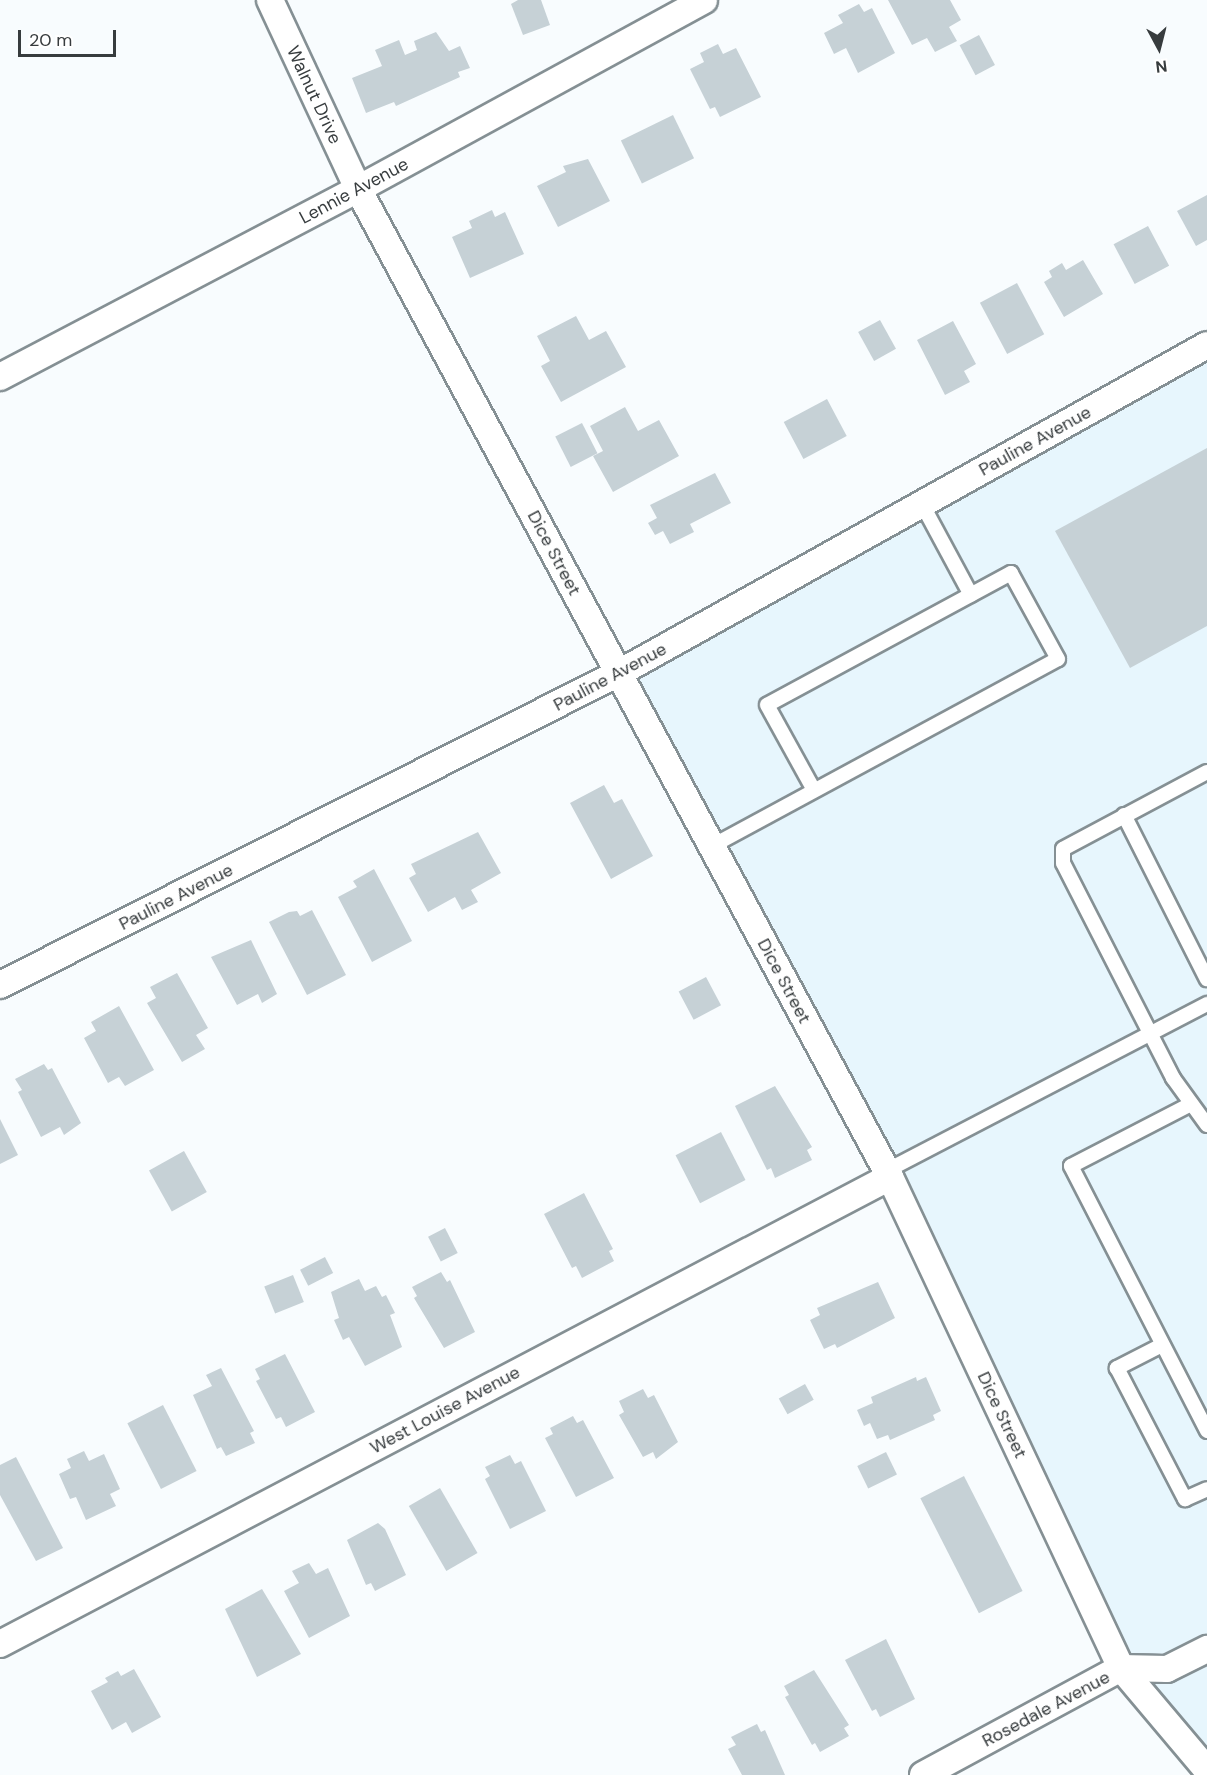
<!DOCTYPE html>
<style>
body{margin:0}
#map{position:relative;width:1207px;height:1775px;overflow:hidden;background:#f8fcfe;font-family:"DM Sans",sans-serif}
div>[style]{position:absolute}
[style*='--x']{left:calc(var(--x)*1px);top:calc(var(--y)*1px);width:calc(var(--w)*1px);rotate:calc(var(--a)*1deg)}
.built>*{inset:0;background:#e7f6fd}
.building>*{inset:0;background:#c6d1d6;transform-origin:0 0}
.roads{filter:drop-shadow(2px 0 #859094) drop-shadow(-2px 0 #859094) drop-shadow(0 2px #859094) drop-shadow(0 -2px #859094)}
.service>*{height:14px;margin:-7px;padding:0 7px;transform-origin:7px;border-radius:7px;background:#fff}
.minor>*{height:26px;margin:-13px;padding:0 13px;transform-origin:13px;border-radius:13px;background:#fff}
span{translate:-50% -50%;white-space:nowrap;text-align:center;line-height:1.15;-webkit-text-stroke:4.5px #fff;paint-order:stroke}
.street-label{font-size:18px;color:#373c3e}
.north{position:absolute;left:1129px;top:18px;width:60px;height:60px;-webkit-text-stroke:4px #fff;paint-order:stroke;rotate:173deg;font-size:16px;font-weight:700;line-height:24px;text-align:center;color:#373c3e}
.north::after{content:'';display:block;margin:auto;width:21px;height:27px;background:#373c3e;clip-path:polygon(50% 0,100% 100%,50% 72%,0 100%)}
.scale{position:absolute;left:18px;top:30px;width:98px;height:27px;box-sizing:border-box;border:3px solid #373c3e;border-top:0;padding-left:8px;font-size:18px;line-height:21px;white-space:nowrap;color:#373c3e;-webkit-text-stroke:4px #fff;paint-order:stroke}
</style>
<div id="map">
<div class="built">
<i style="clip-path:polygon(1207px 345px,1207px 1770px,1121px 1668px,619px 673px)"></i>
</div>
<div class="building">
<i style="clip-path:polygon(518px 0,541px 0,550px 25px,523px 35px,511px 4px)"></i>
<i style="clip-path:polygon(888px 0,950px 0,961px 20px,949px 27px,957px 41px,935px 52px,927px 38px,912px 45px)"></i>
<i style="clip-path:polygon(859px 4px,864px 12px,872px 8px,895px 53px,858px 73px,846px 48px,834px 54px,824px 33px,843px 23px,838px 15px)"></i>
<i style="clip-path:polygon(436px 32px,449px 51px,460px 46px,470px 68px,458px 72px,460px 77px,396px 106px,394px 102px,366px 113px,352px 78px,382px 66px,375px 50px,399px 40px,405px 55px,417px 50px,414px 41px)"></i>
<i style="left:979px;top:35px;width:34px;height:22px;rotate:62deg"></i>
<i style="clip-path:polygon(718px 44px,723px 54px,736px 48px,761px 97px,720px 117px,715px 107px,710px 109px,690px 69px,704px 62px,700px 53px)"></i>
<i style="left:673px;top:115px;width:48px;height:58px;rotate:64deg"></i>
<i style="clip-path:polygon(588px 159px,610px 201px,558px 227px,537px 186px,566px 172px,563px 166px)"></i>
<i style="clip-path:polygon(1207px 195px,1207px 240px,1196px 246px,1177px 211px)"></i>
<i style="clip-path:polygon(492px 210px,495px 217px,505px 212px,524px 254px,470px 278px,452px 237px,472px 228px,469px 221px)"></i>
<i style="left:1148px;top:226px;width:45px;height:39px;rotate:62deg"></i>
<i style="clip-path:polygon(1083px 260px,1103px 294px,1064px 317px,1044px 282px,1052px 277px,1049px 271px,1062px 263px,1066px 270px)"></i>
<i style="left:1017px;top:283px;width:58px;height:42px;rotate:62deg"></i>
<i style="clip-path:polygon(576px 316px,589px 340px,606px 331px,626px 367px,561px 402px,541px 366px,550px 361px,537px 336px)"></i>
<i style="left:880px;top:320px;width:33px;height:25px;rotate:61deg"></i>
<i style="clip-path:polygon(953px 321px,976px 364px,964px 371px,970px 382px,945px 395px,917px 340px)"></i>
<i style="left:827px;top:399px;width:42px;height:49px;rotate:62deg"></i>
<i style="clip-path:polygon(625px 407px,638px 431px,659px 420px,679px 456px,613px 492px,593px 456px,603px 451px,590px 426px)"></i>
<i style="left:582px;top:423px;width:34px;height:30px;rotate:63deg"></i>
<i style="clip-path:polygon(1207px 448px,1207px 626px,1130px 668px,1055px 531px)"></i>
<i style="clip-path:polygon(715px 473px,731px 503px,690px 524px,694px 532px,670px 544px,663px 531px,655px 535px,648px 523px,657px 518px,650px 505px)"></i>
<i style="clip-path:polygon(604px 785px,614px 803px,622px 799px,653px 856px,611px 879px,570px 803px)"></i>
<i style="clip-path:polygon(478px 832px,501px 873px,471px 890px,478px 902px,462px 910px,455px 897px,428px 912px,409px 878px,416px 874px,411px 864px)"></i>
<i style="clip-path:polygon(374px 869px,412px 941px,372px 962px,338px 897px,357px 887px,353px 881px)"></i>
<i style="clip-path:polygon(312px 910px,346px 975px,307px 995px,269px 922px,289px 912px,297px 911px,300px 916px)"></i>
<i style="clip-path:polygon(251px 940px,277px 994px,262px 1003px,258px 994px,237px 1005px,211px 957px)"></i>
<i style="clip-path:polygon(177px 973px,208px 1028px,196px 1035px,205px 1049px,182px 1062px,147px 1003px,156px 998px,150px 987px)"></i>
<i style="left:706px;top:977px;width:32px;height:31px;rotate:62deg"></i>
<i style="clip-path:polygon(119px 1006px,154px 1070px,125px 1086px,119px 1077px,108px 1083px,84px 1038px,96px 1031px,91px 1022px)"></i>
<i style="clip-path:polygon(44px 1064px,48px 1070px,52px 1068px,81px 1123px,64px 1135px,60px 1127px,41px 1137px,18px 1092px,22px 1090px,15px 1079px)"></i>
<i style="clip-path:polygon(775px 1086px,812px 1147px,807px 1150px,812px 1160px,775px 1178px,771px 1168px,767px 1170px,735px 1106px)"></i>
<i style="clip-path:polygon(0 1119px,18px 1155px,0 1164px)"></i>
<i style="left:721px;top:1132px;width:54px;height:51px;rotate:63deg"></i>
<i style="left:184px;top:1151px;width:47px;height:40px;rotate:61deg"></i>
<i style="clip-path:polygon(584px 1193px,613px 1249px,609px 1251px,614px 1261px,582px 1278px,576px 1266px,572px 1268px,544px 1214px)"></i>
<i style="left:445px;top:1228px;width:28px;height:19px;rotate:63deg"></i>
<i style="left:325px;top:1257px;width:18px;height:28px;rotate:63deg"></i>
<i style="clip-path:polygon(441px 1272px,447px 1282px,450px 1280px,475px 1332px,444px 1348px,414px 1298px,417px 1296px,412px 1287px)"></i>
<i style="left:293px;top:1275px;width:29px;height:31px;rotate:68deg"></i>
<i style="clip-path:polygon(359px 1279px,365px 1291px,376px 1286px,382px 1297px,386px 1295px,395px 1313px,390px 1315px,402px 1347px,365px 1366px,349px 1337px,343px 1340px,334px 1320px,339px 1318px,331px 1292px)"></i>
<i style="clip-path:polygon(878px 1282px,895px 1318px,837px 1348px,835px 1344px,824px 1349px,810px 1320px,820px 1315px,817px 1308px)"></i>
<i style="clip-path:polygon(285px 1354px,315px 1412px,286px 1427px,281px 1417px,276px 1419px,256px 1381px,260px 1379px,255px 1369px)"></i>
<i style="clip-path:polygon(221px 1368px,254px 1431px,250px 1433px,255px 1443px,226px 1456px,221px 1447px,217px 1449px,193px 1395px,212px 1386px,206px 1375px)"></i>
<i style="clip-path:polygon(916px 1377px,917px 1381px,926px 1377px,941px 1411px,933px 1415px,935px 1420px,890px 1440px,888px 1435px,877px 1439px,870px 1423px,864px 1426px,857px 1410px,873px 1403px,871px 1397px)"></i>
<i style="left:805px;top:1384px;width:18px;height:30px;rotate:61deg"></i>
<i style="clip-path:polygon(643px 1389px,648px 1398px,654px 1395px,678px 1442px,656px 1459px,653px 1452px,643px 1457px,619px 1415px,624px 1412px,619px 1401px)"></i>
<i style="left:163px;top:1405px;width:74px;height:40px;rotate:63deg"></i>
<i style="clip-path:polygon(573px 1416px,577px 1423px,583px 1420px,614px 1478px,576px 1497px,545px 1438px,553px 1434px,550px 1428px)"></i>
<i style="clip-path:polygon(84px 1451px,89px 1461px,104px 1454px,120px 1489px,110px 1494px,116px 1506px,86px 1520px,76px 1497px,70px 1499px,59px 1474px,71px 1468px,67px 1459px)"></i>
<i style="left:886px;top:1452px;width:25px;height:32px;rotate:64deg"></i>
<i style="clip-path:polygon(510px 1455px,515px 1464px,521px 1461px,546px 1511px,510px 1529px,485px 1479px,490px 1476px,485px 1467px)"></i>
<i style="clip-path:polygon(16px 1457px,63px 1548px,36px 1561px,0 1495px,0 1465px)"></i>
<i style="left:964px;top:1476px;width:129px;height:49px;rotate:63deg"></i>
<i style="left:440px;top:1488px;width:75px;height:36px;rotate:60deg"></i>
<i style="clip-path:polygon(378px 1523px,385px 1529px,406px 1575px,375px 1591px,371px 1583px,366px 1585px,347px 1540px)"></i>
<i style="clip-path:polygon(309px 1563px,316px 1574px,328px 1568px,350px 1616px,309px 1638px,284px 1591px,299px 1583px,292px 1571px)"></i>
<i style="clip-path:polygon(262px 1589px,301px 1654px,257px 1677px,225px 1609px)"></i>
<i style="clip-path:polygon(886px 1639px,915px 1699px,880px 1717px,876px 1709px,872px 1711px,845px 1660px)"></i>
<i style="clip-path:polygon(134px 1669px,161px 1717px,132px 1733px,126px 1722px,112px 1730px,91px 1691px,108px 1682px,105px 1678px,118px 1671px,121px 1676px)"></i>
<i style="clip-path:polygon(814px 1670px,849px 1725px,844px 1728px,849px 1736px,820px 1752px,815px 1743px,812px 1745px,785px 1697px,789px 1695px,784px 1686px)"></i>
<i style="clip-path:polygon(757px 1724px,761px 1732px,765px 1730px,785px 1775px,742px 1775px,728px 1749px,736px 1745px,731px 1737px)"></i>
</div>
<div class="roads">
<div class="service">
<i style="--x:922;--y:504;--w:103;--a:61.7"></i>
<i style="--x:1207;--y:772;--w:163;--a:151.9"></i>
<i style="--x:1063;--y:849;--w:14;--a:90"></i>
<i style="--x:1063;--y:863;--w:242;--a:62.9"></i>
<i style="--x:1173;--y:1078;--w:58;--a:54.1"></i>
<i style="--x:1124;--y:815;--w:184;--a:63.2"></i>
<i style="--x:712;--y:846;--w:393;--a:-28.4"></i>
<i style="--x:1058;--y:659;--w:98;--a:-118.7"></i>
<i style="--x:1011;--y:573;--w:277;--a:151.6"></i>
<i style="--x:767;--y:705;--w:97;--a:61.1"></i>
<i style="--x:1191;--y:1104;--w:135;--a:152.7"></i>
<i style="--x:1071;--y:1166;--w:298;--a:62.8"></i>
<i style="--x:886;--y:1171;--w:362;--a:-27.5"></i>
<i style="--x:1162;--y:1345;--w:51;--a:152.9"></i>
<i style="--x:1117;--y:1368;--w:148;--a:62.6"></i>
<i style="--x:1185;--y:1499;--w:24;--a:-24"></i>
</div>
<div class="minor">
<i style="--x:270;--y:0;--w:208;--a:65"></i>
<i style="--x:358;--y:189;--w:1122;--a:61.7"></i>
<i style="--x:890;--y:1177;--w:543;--a:64.8"></i>
<i style="--x:1121;--y:1668;--w:133;--a:49.9"></i>
<i style="--x:0;--y:377;--w:404;--a:-27.7"></i>
<i style="--x:358;--y:189;--w:394;--a:-28.6"></i>
<i style="--x:0;--y:985;--w:693;--a:-26.75"></i>
<i style="--x:619;--y:673;--w:673;--a:-29.15"></i>
<i style="--x:0;--y:1644;--w:1005;--a:-27.69"></i>
<i style="--x:923;--y:1775;--w:225;--a:-28.4"></i>
<i style="--x:1121;--y:1668;--w:46;--a:1.2"></i>
<i style="--x:1167;--y:1669;--w:45;--a:-26.6"></i>
</div>
</div>
<div class="street-label">
<span style="left:314px;top:95px;rotate:65deg">Walnut Drive</span>
<span style="left:354px;top:191px;rotate:-28deg">Lennie Avenue</span>
<span style="left:1035px;top:441px;rotate:-29deg">Pauline Avenue</span>
<span style="left:554px;top:553px;rotate:62deg">Dice Street</span>
<span style="left:610px;top:677px;rotate:-28deg">Pauline Avenue</span>
<span style="left:176px;top:897px;rotate:-27deg">Pauline Avenue</span>
<span style="left:784px;top:981px;rotate:62deg">Dice Street</span>
<span style="left:445px;top:1410px;rotate:-28deg">West Louise Avenue</span>
<span style="left:1002px;top:1415px;rotate:65deg">Dice Street</span>
<span style="left:1046px;top:1709px;rotate:-28deg">Rosedale Avenue</span>
</div>
<div class="north">N</div>
<div class="scale">20 m</div>
</div>
